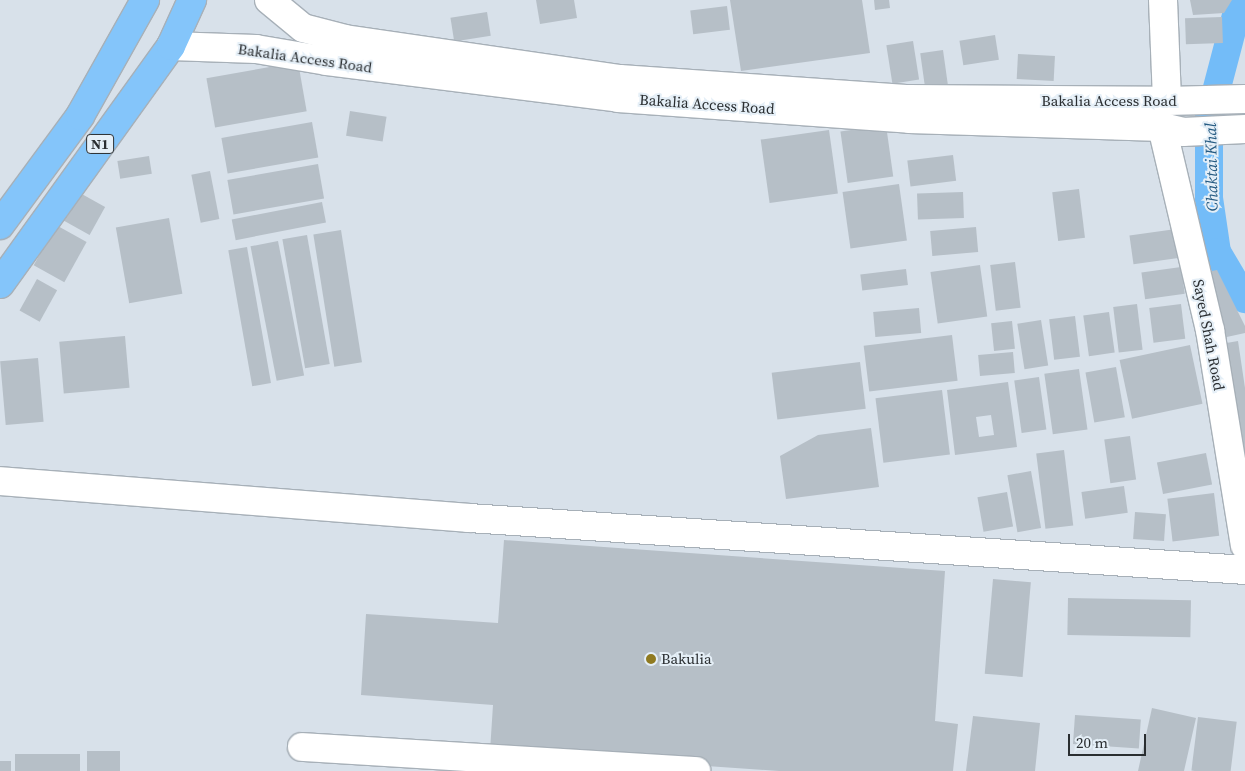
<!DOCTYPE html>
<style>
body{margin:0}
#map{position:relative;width:1245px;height:771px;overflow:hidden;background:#d8e1ea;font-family:"Source Serif 4",serif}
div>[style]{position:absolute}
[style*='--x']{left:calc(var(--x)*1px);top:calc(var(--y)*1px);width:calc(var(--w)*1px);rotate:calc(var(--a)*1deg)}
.canal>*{height:28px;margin:-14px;padding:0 14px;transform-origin:14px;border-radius:14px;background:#73bcf8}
.building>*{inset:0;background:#b6bfc7;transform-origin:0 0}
.roads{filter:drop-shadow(1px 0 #a7b0b8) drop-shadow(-1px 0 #a7b0b8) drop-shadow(0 1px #a7b0b8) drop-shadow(0 -1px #a7b0b8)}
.minor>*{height:28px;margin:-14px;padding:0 14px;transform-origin:14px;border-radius:14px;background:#fff}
.highway>*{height:28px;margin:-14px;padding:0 14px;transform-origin:14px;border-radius:14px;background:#84c5fa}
.dots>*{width:14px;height:14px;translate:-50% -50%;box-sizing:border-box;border:2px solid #e5eff7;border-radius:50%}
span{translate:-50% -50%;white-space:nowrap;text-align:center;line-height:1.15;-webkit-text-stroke:4px #e5eff7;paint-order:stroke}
.shield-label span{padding:1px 4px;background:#e5eff7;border:1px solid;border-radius:4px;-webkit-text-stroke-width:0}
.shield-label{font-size:14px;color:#2a2e31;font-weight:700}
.street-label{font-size:15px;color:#2a2e31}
.poi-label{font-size:15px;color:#2a2e31}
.left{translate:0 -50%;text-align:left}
.water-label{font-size:16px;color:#265b82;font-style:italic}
.scale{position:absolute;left:1068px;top:734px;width:78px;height:22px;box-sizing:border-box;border:2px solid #2a2e31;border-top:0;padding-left:6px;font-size:15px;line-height:18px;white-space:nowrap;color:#2a2e31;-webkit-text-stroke:4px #e5eff7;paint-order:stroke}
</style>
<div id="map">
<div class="canal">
<i style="--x:1240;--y:0;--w:122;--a:104.7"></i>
<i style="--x:1209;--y:118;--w:80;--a:90"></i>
<i style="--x:1209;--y:198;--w:55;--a:81.6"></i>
<i style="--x:1217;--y:252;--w:55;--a:59.2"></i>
</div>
<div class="building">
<i style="clip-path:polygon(536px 0,574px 0,577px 18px,540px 24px)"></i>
<i style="clip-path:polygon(730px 0,862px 0,870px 53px,741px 71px)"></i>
<i style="clip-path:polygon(874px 0,889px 0,890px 8px,875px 10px)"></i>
<i style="clip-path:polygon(1190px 0,1232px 0,1224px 13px,1193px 15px)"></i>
<i style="left:727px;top:6px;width:24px;height:37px;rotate:83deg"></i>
<i style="left:487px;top:12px;width:24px;height:37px;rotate:81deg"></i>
<i style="left:1222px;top:17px;width:26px;height:37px;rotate:88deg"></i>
<i style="left:995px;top:35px;width:25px;height:36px;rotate:81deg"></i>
<i style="left:913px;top:41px;width:39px;height:27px;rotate:81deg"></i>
<i style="left:943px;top:50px;width:37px;height:23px;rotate:82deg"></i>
<i style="left:1018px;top:54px;width:37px;height:25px;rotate:3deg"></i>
<i style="left:298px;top:62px;width:50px;height:93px;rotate:80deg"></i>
<i style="left:350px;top:111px;width:37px;height:25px;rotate:9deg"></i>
<i style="left:312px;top:122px;width:36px;height:92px;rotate:80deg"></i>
<i style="left:886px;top:125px;width:52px;height:46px;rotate:82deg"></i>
<i style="left:829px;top:130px;width:64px;height:69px;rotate:82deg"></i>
<i style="left:953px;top:155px;width:26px;height:46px;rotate:83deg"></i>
<i style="left:149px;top:156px;width:18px;height:32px;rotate:81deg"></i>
<i style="left:318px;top:164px;width:35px;height:92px;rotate:80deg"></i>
<i style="left:210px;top:171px;width:49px;height:19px;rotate:79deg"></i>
<i style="left:899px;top:184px;width:57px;height:57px;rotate:82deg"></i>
<i style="left:71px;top:188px;width:39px;height:32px;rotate:29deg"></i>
<i style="left:1079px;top:189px;width:49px;height:27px;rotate:83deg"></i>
<i style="left:963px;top:192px;width:26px;height:46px;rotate:88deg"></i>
<i style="left:322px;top:202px;width:21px;height:92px;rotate:79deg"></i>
<i style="left:169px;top:218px;width:77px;height:54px;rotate:80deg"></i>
<i style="left:56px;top:225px;width:35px;height:46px;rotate:29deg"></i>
<i style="left:976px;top:227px;width:25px;height:46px;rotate:85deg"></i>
<i style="left:1176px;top:229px;width:29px;height:47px;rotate:82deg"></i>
<i style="left:341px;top:230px;width:134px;height:28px;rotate:81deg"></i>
<i style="left:307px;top:235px;width:131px;height:25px;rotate:80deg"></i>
<i style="left:278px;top:241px;width:137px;height:28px;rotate:79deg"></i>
<i style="left:247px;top:247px;width:138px;height:19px;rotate:80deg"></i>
<i style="left:1015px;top:262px;width:46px;height:25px;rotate:83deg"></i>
<i style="left:980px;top:265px;width:52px;height:50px;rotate:82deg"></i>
<i style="left:1181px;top:267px;width:27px;height:40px;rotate:82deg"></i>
<i style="left:906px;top:269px;width:16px;height:46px;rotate:83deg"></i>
<i style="clip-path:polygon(1217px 270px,1245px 326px,1245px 333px,1213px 340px,1207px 272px)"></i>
<i style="left:37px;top:279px;width:23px;height:36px;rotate:29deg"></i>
<i style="left:1137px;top:304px;width:46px;height:24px;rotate:83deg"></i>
<i style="left:1181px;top:304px;width:35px;height:32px;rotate:83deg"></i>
<i style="left:919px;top:308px;width:25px;height:46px;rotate:85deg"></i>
<i style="left:1109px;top:312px;width:41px;height:26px;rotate:82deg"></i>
<i style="left:1075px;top:316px;width:41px;height:26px;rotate:83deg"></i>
<i style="left:1041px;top:320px;width:46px;height:24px;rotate:81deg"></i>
<i style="left:1012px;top:321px;width:28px;height:21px;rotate:84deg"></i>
<i style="left:952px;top:335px;width:46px;height:89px;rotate:83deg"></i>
<i style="left:125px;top:336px;width:52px;height:66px;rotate:85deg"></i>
<i style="clip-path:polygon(1238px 341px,1245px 388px,1245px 522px,1215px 345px)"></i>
<i style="left:1190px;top:345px;width:60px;height:72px;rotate:78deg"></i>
<i style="left:1013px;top:352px;width:21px;height:35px;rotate:85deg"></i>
<i style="left:38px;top:358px;width:64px;height:38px;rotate:85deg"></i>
<i style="left:860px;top:362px;width:47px;height:89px;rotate:83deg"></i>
<i style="left:1116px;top:367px;width:51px;height:31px;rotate:80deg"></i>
<i style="left:1079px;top:369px;width:61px;height:35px;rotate:82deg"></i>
<i style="left:1039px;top:377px;width:53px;height:25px;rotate:82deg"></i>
<i style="clip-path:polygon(evenodd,1008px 382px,1017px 447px,955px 455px,947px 390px,1008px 382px,991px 415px,994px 435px,979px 437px,976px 417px,991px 415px)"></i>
<i style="left:942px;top:390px;width:65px;height:67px;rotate:83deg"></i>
<i style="clip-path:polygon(871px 428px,879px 487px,786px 499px,780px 456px,818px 435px)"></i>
<i style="left:1130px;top:436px;width:44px;height:26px;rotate:82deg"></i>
<i style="left:1064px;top:450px;width:76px;height:28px;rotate:83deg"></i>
<i style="left:1206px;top:453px;width:32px;height:50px;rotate:79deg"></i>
<i style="left:1031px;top:471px;width:58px;height:24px;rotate:80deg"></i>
<i style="left:1124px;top:486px;width:27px;height:43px;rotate:82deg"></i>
<i style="left:1007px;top:492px;width:35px;height:30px;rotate:80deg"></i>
<i style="left:1214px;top:493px;width:43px;height:47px;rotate:83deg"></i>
<i style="left:1135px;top:512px;width:31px;height:27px;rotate:4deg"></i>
<i style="clip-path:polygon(504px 540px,945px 571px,935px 721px,958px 724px,953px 771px,779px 771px,490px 751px,493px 705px,361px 695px,366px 614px,498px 623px)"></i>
<i style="left:993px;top:579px;width:38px;height:95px;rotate:5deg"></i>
<i style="left:1068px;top:598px;width:123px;height:37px;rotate:1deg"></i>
<i style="clip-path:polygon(1152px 708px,1196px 718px,1184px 771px,1138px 771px)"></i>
<i style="left:1075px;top:715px;width:66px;height:29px;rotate:4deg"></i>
<i style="clip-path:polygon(973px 716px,1040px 723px,1035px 771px,966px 771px)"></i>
<i style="left:1198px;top:717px;width:39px;height:54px;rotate:7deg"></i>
<i style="left:87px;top:751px;width:33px;height:20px"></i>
<i style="left:15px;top:754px;width:65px;height:17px"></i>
<i style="left:0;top:761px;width:11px;height:10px"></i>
</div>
<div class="roads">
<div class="minor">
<i style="--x:269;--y:0;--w:44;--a:39.5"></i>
<i style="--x:303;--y:28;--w:43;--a:14.7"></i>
<i style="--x:345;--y:39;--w:278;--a:8.3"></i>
<i style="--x:620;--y:79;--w:290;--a:4"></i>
<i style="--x:909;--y:99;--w:258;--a:0.4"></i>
<i style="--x:1167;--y:101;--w:78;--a:-1.5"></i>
<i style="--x:1163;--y:0;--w:101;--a:87.7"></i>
<i style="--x:171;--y:46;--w:85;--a:2"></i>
<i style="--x:256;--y:49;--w:72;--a:9.6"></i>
<i style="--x:327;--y:61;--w:293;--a:7.2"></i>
<i style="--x:618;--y:98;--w:292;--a:4.1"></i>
<i style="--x:909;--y:119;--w:253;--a:1.8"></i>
<i style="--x:1162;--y:127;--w:22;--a:13"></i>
<i style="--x:1183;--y:132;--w:62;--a:-2.8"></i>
<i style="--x:1162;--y:127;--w:209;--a:76.7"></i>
<i style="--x:1210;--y:330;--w:218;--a:80.8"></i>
<i style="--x:0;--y:481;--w:470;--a:4.5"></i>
<i style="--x:469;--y:518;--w:778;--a:3.83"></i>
<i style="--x:302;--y:747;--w:395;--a:3.5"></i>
</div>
<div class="highway">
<i style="--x:0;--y:225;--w:135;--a:-53.7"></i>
<i style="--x:80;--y:116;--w:133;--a:-60.7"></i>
<i style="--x:0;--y:284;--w:293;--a:-54.3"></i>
<i style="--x:171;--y:46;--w:51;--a:-65.5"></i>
</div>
</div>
<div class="dots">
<i style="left:651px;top:659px;background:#907a20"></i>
</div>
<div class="shield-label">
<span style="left:100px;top:144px">N1</span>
</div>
<div class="street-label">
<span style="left:305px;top:58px;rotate:8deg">Bakalia Access Road</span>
<span style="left:1109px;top:101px">Bakalia Access Road</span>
<span style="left:707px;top:104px;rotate:4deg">Bakalia Access Road</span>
<span style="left:1209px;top:335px;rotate:79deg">Sayed Shah Road</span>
</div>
<div class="poi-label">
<span class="left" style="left:661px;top:659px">Bakulia</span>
</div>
<div class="water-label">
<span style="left:1211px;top:167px;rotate:-91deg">Chaktai Khal</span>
</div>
<div class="scale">20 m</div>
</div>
